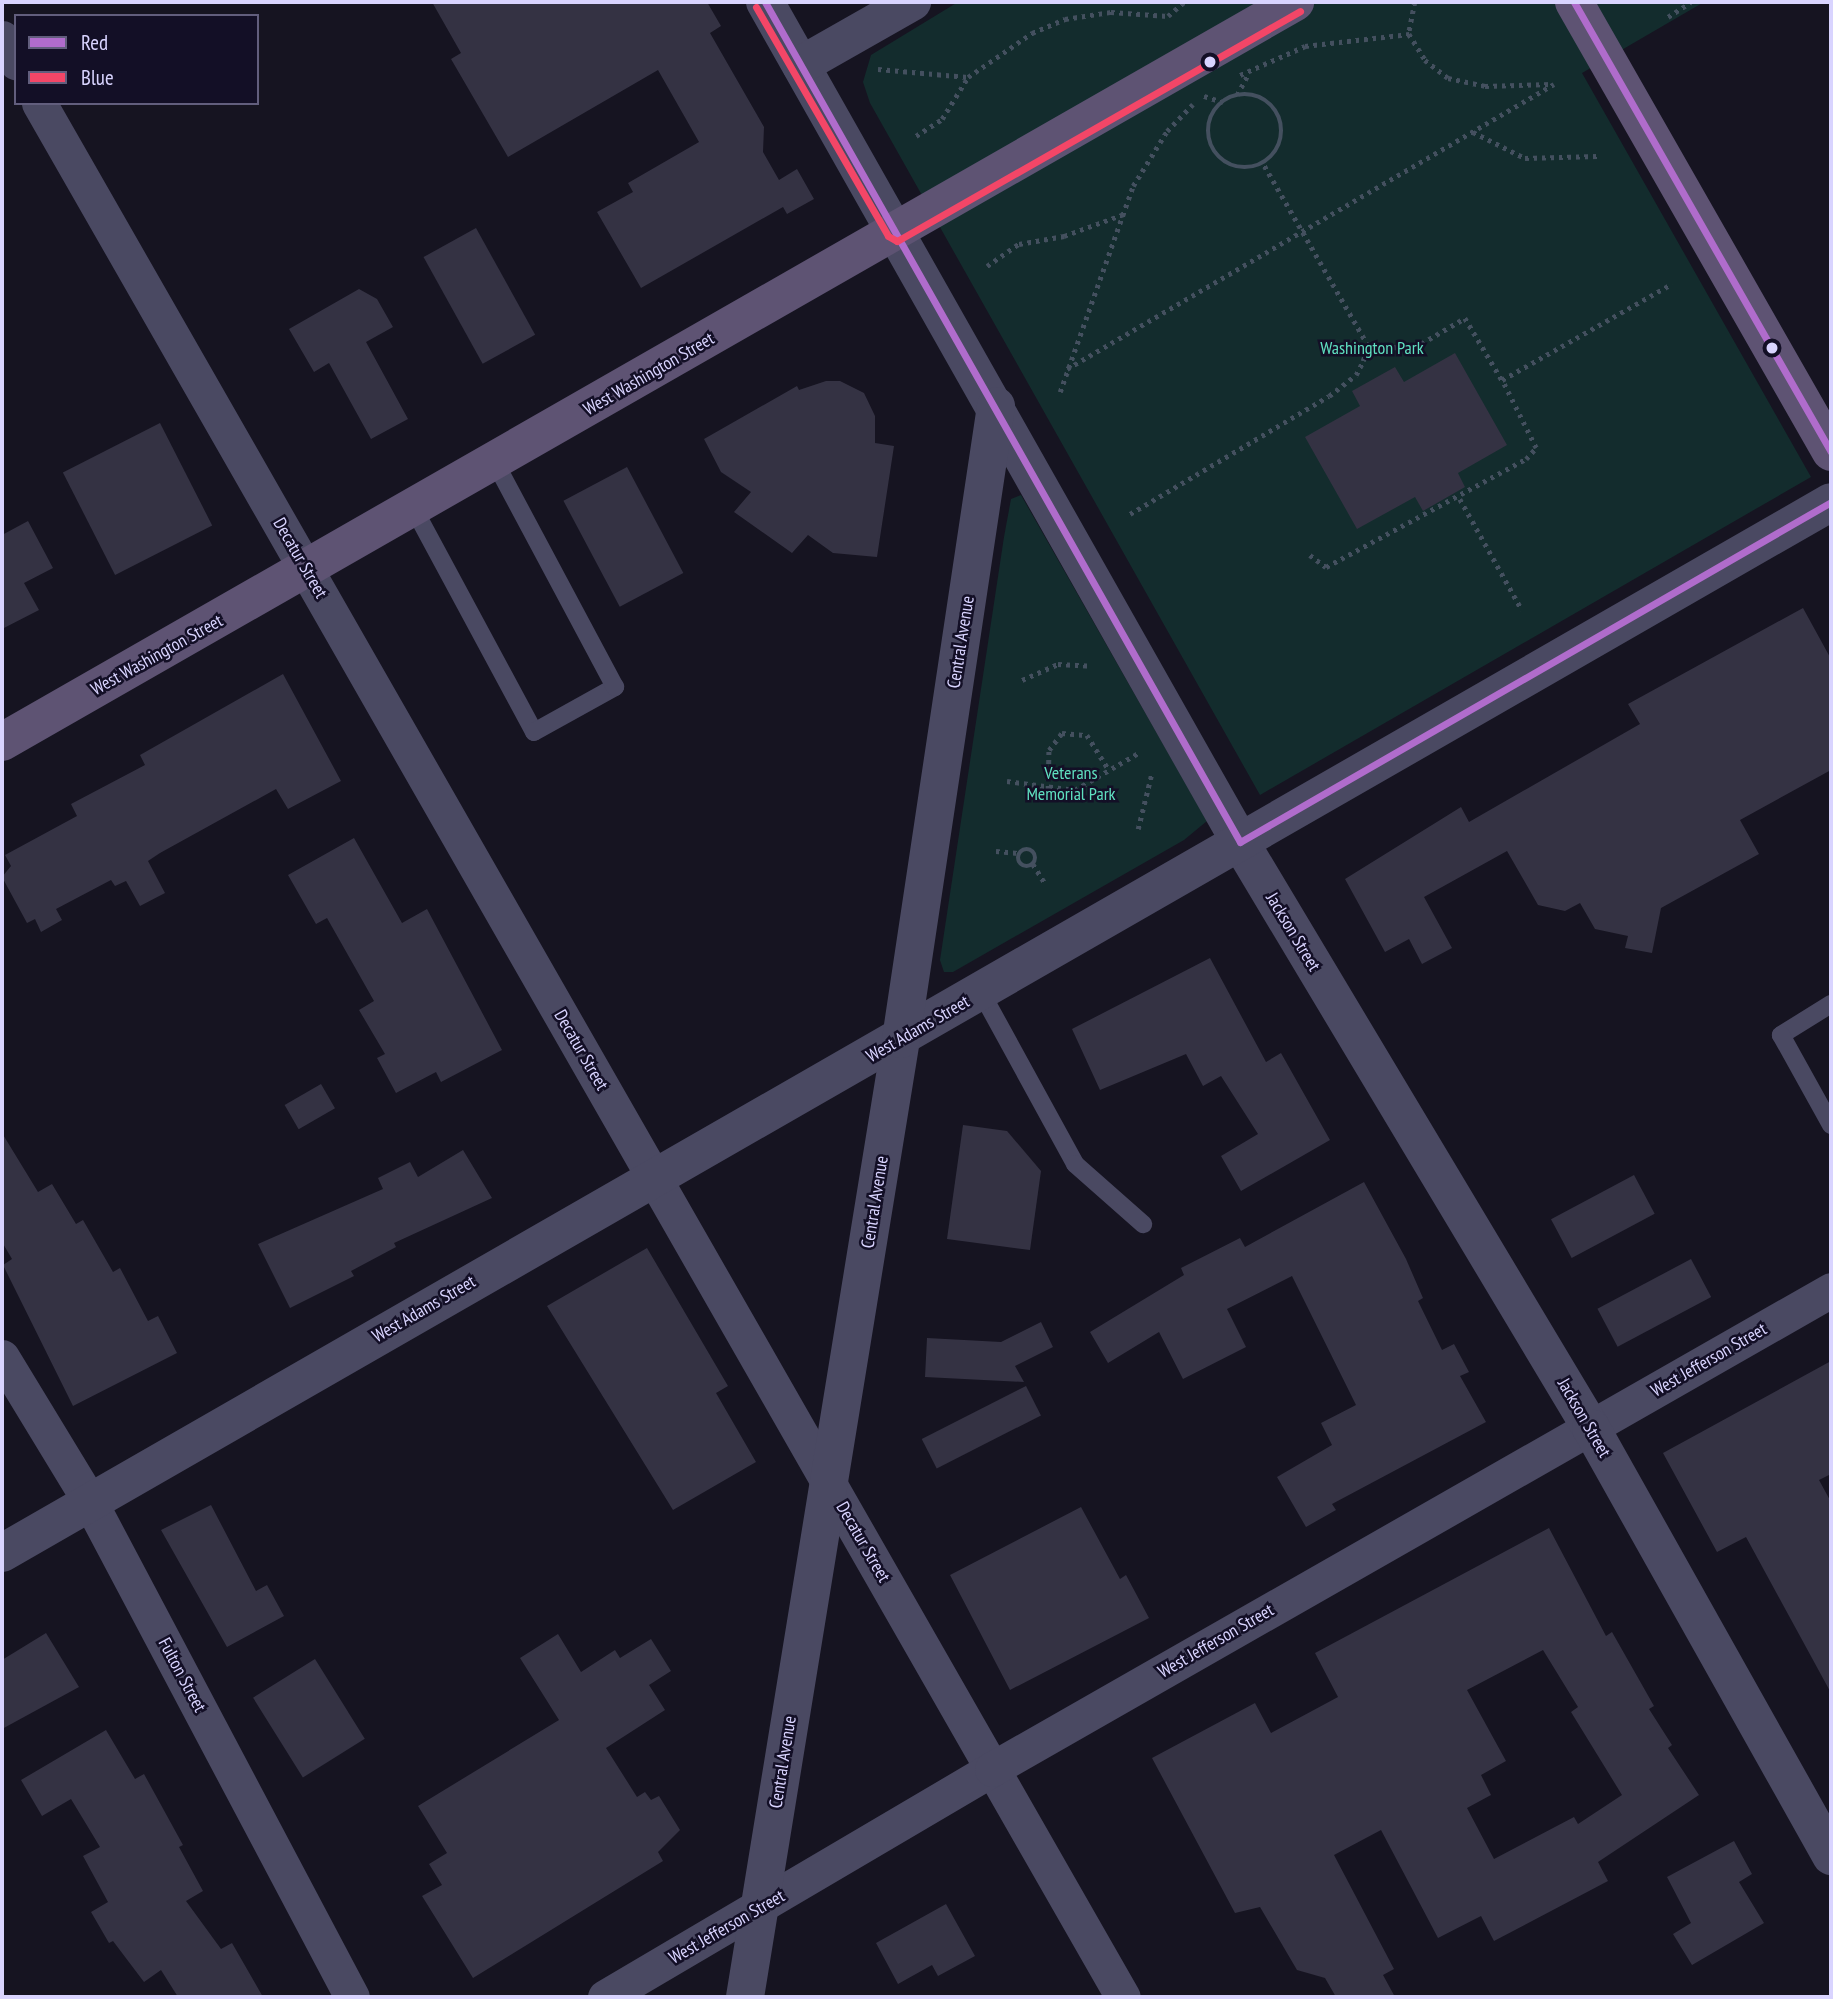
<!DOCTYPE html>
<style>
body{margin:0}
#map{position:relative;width:1833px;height:1999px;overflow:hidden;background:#161421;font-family:"PT Sans Narrow",sans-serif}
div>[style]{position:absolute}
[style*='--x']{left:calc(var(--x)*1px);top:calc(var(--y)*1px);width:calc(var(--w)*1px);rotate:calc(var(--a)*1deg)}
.green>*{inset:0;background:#132c2d}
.building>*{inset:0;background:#343243;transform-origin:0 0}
.path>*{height:4.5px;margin-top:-2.25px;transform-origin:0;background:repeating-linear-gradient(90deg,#44505f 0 3.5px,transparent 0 8.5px)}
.path>.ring{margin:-2.25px;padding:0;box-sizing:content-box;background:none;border:4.5px solid #44505f;border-radius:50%}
.service>*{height:18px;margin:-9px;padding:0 9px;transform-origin:9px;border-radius:9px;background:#4a4962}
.minor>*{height:35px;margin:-17.5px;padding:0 17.5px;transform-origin:17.5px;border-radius:17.5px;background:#4a4962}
.tertiary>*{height:38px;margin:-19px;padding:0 19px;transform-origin:19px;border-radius:19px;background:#4a4962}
.primary>*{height:38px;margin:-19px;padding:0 19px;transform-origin:19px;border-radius:19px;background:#5e5373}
.bus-1>*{height:7px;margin:-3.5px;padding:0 3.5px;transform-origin:3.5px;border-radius:3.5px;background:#b06ccc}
.bus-2>*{height:7px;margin:-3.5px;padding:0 3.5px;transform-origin:3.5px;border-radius:3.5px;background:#f34667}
.dots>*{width:19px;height:19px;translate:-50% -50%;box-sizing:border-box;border:4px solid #130f26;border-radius:50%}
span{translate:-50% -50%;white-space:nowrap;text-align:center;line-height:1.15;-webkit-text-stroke:5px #130f26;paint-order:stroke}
.park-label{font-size:18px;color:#5fe0c0}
.street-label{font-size:18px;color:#d9d4ff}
.frame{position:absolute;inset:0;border:4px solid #d9d4ff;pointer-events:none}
.legend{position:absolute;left:14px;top:14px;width:245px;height:91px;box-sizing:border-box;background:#130f26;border:2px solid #625e7d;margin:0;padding:9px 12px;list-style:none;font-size:21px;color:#d9d4ff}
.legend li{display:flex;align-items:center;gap:14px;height:35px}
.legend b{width:35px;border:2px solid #625e7d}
</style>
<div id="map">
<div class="green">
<i style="clip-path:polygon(958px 2px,1704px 2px,1582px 73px,1811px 477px,1260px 795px,870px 103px,863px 82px,871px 55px)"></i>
<i style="clip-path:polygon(1021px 495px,1207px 821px,1184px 840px,953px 972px,944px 972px,940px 960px,1004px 537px,1011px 499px)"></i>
</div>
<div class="building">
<i style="clip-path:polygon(432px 2px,707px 2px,721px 26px,710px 33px,764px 127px,763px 152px,779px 180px,797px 169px,814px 199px,787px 214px,783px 207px,641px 288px,597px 212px,633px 192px,628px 183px,699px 142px,658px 70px,508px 157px,451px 59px,461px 53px)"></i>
<i style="left:476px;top:228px;width:122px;height:60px;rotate:61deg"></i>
<i style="clip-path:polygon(359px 289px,377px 299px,393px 327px,366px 342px,408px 419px,371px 439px,329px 363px,314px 372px,289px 329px)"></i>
<i style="clip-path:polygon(1455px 353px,1507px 445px,1458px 473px,1465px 487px,1423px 511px,1415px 497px,1357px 529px,1305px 437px,1360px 406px,1352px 391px,1395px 367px,1404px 382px)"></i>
<i style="clip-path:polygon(826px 381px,840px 381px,864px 393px,875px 416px,875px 443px,894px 446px,877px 557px,833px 553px,808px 535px,792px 553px,734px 512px,751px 492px,721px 472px,704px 439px,797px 386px,799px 390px)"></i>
<i style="left:160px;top:423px;width:115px;height:109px;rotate:63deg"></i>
<i style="left:627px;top:467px;width:120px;height:72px;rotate:62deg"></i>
<i style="clip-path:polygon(28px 521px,53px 568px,24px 583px,39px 610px,2px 629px,2px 535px)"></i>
<i style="clip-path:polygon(1803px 608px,1831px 659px,1831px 770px,1740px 820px,1759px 854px,1661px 908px,1652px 953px,1625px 948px,1628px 936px,1595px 929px,1580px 903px,1565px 911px,1538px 905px,1507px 851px,1424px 897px,1452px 948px,1422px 964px,1409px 939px,1385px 952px,1345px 879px,1461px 807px,1469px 822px,1640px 724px,1628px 704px)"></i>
<i style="clip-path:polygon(283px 674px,341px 781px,288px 809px,276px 789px,160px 853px,148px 861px,165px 893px,140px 906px,126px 881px,115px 886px,111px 880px,56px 909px,62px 920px,41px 932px,35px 919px,27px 923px,2px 877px,11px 866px,5px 855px,77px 816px,71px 804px,145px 765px,140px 755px)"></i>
<i style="clip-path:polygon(354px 838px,402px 923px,427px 909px,502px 1050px,441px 1082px,436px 1072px,396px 1093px,377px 1058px,385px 1054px,359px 1010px,374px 1001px,327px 918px,316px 924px,288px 875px)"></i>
<i style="clip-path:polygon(1210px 958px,1266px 1062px,1281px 1053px,1330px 1140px,1241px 1191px,1221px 1156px,1258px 1134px,1221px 1076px,1203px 1086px,1186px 1054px,1100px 1090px,1072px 1029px)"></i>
<i style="left:321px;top:1084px;width:28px;height:42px;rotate:60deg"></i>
<i style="clip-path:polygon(963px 1125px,1007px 1131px,1041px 1171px,1030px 1250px,947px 1239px)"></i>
<i style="clip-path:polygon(2px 1133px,38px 1192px,52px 1184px,76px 1224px,83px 1220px,113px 1272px,120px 1268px,148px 1321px,158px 1316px,177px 1353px,73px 1406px,3px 1265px,12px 1259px,2px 1242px)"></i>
<i style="clip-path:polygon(463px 1150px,492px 1198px,394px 1243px,396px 1247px,351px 1271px,354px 1276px,290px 1308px,258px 1244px,383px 1189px,378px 1178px,410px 1162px,418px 1177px)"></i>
<i style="left:1634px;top:1175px;width:44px;height:94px;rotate:62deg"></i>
<i style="clip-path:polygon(1364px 1182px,1406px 1259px,1423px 1298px,1418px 1301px,1442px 1350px,1454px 1344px,1469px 1372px,1460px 1376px,1486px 1422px,1332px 1504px,1336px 1510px,1306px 1527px,1277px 1477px,1332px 1445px,1321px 1423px,1356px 1405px,1292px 1276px,1227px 1309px,1246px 1347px,1183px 1379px,1159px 1332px,1108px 1363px,1090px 1332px,1184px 1275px,1181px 1268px,1240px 1238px,1245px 1247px)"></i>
<i style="clip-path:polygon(647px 1248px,728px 1386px,716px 1393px,756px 1462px,673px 1510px,547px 1306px)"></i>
<i style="left:1691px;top:1259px;width:43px;height:106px;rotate:62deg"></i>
<i style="clip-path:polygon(1041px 1322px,1053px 1347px,1015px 1366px,1024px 1382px,925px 1377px,927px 1338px,1001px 1342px)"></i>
<i style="clip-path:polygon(1831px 1361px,1831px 1474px,1819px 1480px,1831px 1502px,1831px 1693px,1746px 1537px,1717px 1552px,1663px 1453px)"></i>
<i style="left:1026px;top:1386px;width:33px;height:117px;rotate:63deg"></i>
<i style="clip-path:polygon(211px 1505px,256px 1591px,267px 1585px,284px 1616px,227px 1647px,161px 1530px)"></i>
<i style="clip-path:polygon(1081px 1507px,1120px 1579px,1126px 1575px,1149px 1618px,1010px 1690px,950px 1575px)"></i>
<i style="clip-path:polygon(evenodd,1549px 1528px,1606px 1636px,1612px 1632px,1654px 1706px,1649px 1709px,1672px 1745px,1668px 1748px,1699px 1795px,1598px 1862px,1608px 1881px,1494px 1941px,1481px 1916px,1438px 1938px,1381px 1830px,1334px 1855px,1394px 1969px,1383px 1975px,1395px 1997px,1336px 1997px,1325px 1978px,1297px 1970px,1260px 1907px,1235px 1913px,1152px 1758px,1255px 1703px,1271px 1733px,1338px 1697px,1315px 1653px,1549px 1528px,1543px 1650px,1578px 1707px,1571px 1712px,1622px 1795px,1578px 1824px,1574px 1817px,1494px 1859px,1467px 1808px,1491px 1795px,1481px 1775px,1506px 1761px,1467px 1690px,1543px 1650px)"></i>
<i style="clip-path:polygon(46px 1633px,79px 1687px,2px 1729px,2px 1660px)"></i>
<i style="clip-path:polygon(558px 1634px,581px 1672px,615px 1650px,620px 1658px,651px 1639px,671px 1671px,649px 1685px,665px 1710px,606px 1748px,637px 1797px,645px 1792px,651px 1800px,659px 1796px,680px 1830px,658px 1852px,663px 1861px,473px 1978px,422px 1896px,442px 1885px,429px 1864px,447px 1853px,418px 1806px,559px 1720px,520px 1658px)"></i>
<i style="left:315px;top:1659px;width:94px;height:73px;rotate:58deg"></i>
<i style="clip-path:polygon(106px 1730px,135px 1779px,144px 1774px,183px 1845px,179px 1847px,203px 1891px,186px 1901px,221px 1949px,232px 1943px,263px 1997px,178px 1997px,161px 1970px,144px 1982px,113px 1941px,109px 1943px,91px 1912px,108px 1902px,83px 1856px,100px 1847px,71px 1799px,42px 1816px,21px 1780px)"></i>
<i style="clip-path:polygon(1734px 1841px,1752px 1874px,1739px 1882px,1764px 1923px,1692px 1965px,1673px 1934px,1691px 1923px,1667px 1877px)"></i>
<i style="clip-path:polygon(946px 1904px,975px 1956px,938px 1976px,932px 1965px,898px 1984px,876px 1943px)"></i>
</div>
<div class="path">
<i style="--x:1415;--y:2;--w:33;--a:101"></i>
<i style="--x:1409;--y:34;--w:31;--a:58"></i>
<i style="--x:1425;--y:60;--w:29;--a:38"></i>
<i style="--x:1448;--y:78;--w:38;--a:12"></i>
<i style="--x:1485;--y:86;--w:68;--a:-1.7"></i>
<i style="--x:1668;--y:17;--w:27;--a:-33"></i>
<i style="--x:878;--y:69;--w:90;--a:5.1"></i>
<i style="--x:968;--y:77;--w:78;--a:-34.5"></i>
<i style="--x:1032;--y:33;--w:36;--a:-23"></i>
<i style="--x:1065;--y:19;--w:47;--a:-8.7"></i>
<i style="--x:1111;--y:12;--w:57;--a:4"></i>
<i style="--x:1168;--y:16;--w:21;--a:-41"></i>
<i style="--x:1240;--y:75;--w:71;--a:-24"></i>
<i style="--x:1305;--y:46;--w:105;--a:-6.6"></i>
<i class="ring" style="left:1208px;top:94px;width:69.5px;height:69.5px"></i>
<i style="--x:1237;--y:95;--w:21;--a:-62"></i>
<i style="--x:1204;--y:96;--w:20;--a:18"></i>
<i style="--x:1473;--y:132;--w:58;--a:26.6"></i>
<i style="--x:1525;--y:158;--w:72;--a:-1.6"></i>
<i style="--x:916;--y:136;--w:31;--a:-33"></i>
<i style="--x:942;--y:119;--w:49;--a:-58.2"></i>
<i style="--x:987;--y:266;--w:39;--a:-35"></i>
<i style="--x:1019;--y:244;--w:46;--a:-10.1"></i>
<i style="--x:1064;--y:236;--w:64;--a:-20.1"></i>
<i style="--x:1368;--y:346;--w:46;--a:2.5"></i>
<i style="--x:1414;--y:348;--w:59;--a:-30.5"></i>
<i style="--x:1465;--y:318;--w:72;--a:59.2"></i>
<i style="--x:1502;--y:380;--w:195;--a:-29.5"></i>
<i style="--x:1067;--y:369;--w:564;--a:-30.34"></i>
<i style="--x:1060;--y:392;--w:219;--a:-70.5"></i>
<i style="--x:1133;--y:186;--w:65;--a:-58.3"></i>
<i style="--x:1167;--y:131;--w:37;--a:-46"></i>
<i style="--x:1460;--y:499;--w:127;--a:60.8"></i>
<i style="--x:1130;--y:514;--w:231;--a:-30.7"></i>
<i style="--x:1329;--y:396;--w:34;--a:-38"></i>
<i style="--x:1356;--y:375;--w:16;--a:-63"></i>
<i style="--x:1363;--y:361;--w:16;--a:-72"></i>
<i style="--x:1368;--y:346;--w:210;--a:-120"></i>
<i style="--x:1310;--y:555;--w:20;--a:37"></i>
<i style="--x:1326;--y:567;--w:227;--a:-28.4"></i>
<i style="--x:1526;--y:459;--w:15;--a:-48"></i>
<i style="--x:1536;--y:448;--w:76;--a:-116.6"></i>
<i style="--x:1022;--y:680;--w:39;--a:-24"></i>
<i style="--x:1058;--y:664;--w:33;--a:3"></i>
<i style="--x:1007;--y:781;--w:69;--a:7.5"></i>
<i style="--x:1075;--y:790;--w:75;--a:-30.3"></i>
<i style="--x:1048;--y:789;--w:39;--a:-89"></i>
<i style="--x:1049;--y:750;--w:21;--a:-53"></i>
<i style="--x:1062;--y:733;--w:25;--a:5"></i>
<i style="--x:1087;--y:735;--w:41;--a:57.8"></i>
<i style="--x:1138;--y:829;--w:59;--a:-76.2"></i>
<i class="ring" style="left:1018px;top:849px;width:13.5px;height:13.5px"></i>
<i style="--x:996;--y:851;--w:23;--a:5"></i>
<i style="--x:1033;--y:864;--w:22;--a:58"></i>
</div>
<div class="service">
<i style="--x:414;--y:509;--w:253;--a:61.7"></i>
<i style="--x:534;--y:732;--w:93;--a:-29.1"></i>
<i style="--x:615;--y:687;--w:255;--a:-118.1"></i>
<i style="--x:981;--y:992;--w:196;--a:61.3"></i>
<i style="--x:1075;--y:1164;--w:91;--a:41.4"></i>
<i style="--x:1831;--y:1004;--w:59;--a:148.2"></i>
<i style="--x:1781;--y:1035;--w:103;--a:60.9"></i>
</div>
<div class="minor">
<i style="--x:2;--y:38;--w:28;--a:60"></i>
<i style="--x:39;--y:103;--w:2182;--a:60.22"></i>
<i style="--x:2;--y:1357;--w:170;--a:58.7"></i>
<i style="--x:90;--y:1502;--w:560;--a:62.11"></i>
<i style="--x:605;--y:1997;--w:449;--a:-30.5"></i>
<i style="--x:992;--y:1769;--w:966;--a:-29.72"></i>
</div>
<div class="tertiary">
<i style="--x:765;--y:2;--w:965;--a:60.51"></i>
<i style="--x:1240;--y:842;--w:683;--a:59.08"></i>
<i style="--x:1591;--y:1428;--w:491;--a:60.7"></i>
<i style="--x:801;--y:65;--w:128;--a:-29.6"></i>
<i style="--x:2;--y:1553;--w:2109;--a:-29.88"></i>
<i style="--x:745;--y:1997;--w:971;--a:-80.75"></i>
<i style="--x:901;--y:1039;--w:640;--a:-81.46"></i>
</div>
<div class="primary">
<i style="--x:1574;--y:2;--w:518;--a:60.27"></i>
<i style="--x:2;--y:742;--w:1490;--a:-29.78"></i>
</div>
<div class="bus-1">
<i style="--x:765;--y:2;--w:965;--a:60.51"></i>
<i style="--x:1240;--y:842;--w:682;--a:-29.91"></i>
<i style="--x:1574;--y:2;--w:518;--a:60.27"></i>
</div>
<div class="bus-2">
<i style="--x:756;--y:7;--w:264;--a:60"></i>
<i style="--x:888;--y:236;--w:10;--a:29"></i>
<i style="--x:897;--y:241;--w:464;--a:-29.7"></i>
</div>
<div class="dots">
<i style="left:1210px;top:62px;background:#d9d4ff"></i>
<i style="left:1772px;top:348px;background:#d9d4ff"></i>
</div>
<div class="park-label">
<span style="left:1372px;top:348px">Washington Park</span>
<span style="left:1071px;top:784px">Veterans<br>Memorial Park</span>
</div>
<div class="street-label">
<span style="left:649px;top:374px;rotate:-30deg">West Washington Street</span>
<span style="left:300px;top:558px;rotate:60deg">Decatur Street</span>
<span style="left:961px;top:642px;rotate:-81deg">Central Avenue</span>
<span style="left:157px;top:655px;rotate:-29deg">West Washington Street</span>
<span style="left:1293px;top:932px;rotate:59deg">Jackson Street</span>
<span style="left:918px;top:1029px;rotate:-30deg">West Adams Street</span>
<span style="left:581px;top:1050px;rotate:60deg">Decatur Street</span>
<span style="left:875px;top:1202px;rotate:-81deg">Central Avenue</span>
<span style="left:424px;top:1309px;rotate:-30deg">West Adams Street</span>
<span style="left:1709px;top:1360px;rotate:-30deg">West Jefferson Street</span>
<span style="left:1584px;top:1418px;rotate:60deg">Jackson Street</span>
<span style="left:863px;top:1542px;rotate:60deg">Decatur Street</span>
<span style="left:1216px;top:1641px;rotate:-30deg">West Jefferson Street</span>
<span style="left:182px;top:1675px;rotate:62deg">Fulton Street</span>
<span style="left:783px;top:1762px;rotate:-81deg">Central Avenue</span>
<span style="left:727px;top:1927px;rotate:-30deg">West Jefferson Street</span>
</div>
<div class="frame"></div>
<ul class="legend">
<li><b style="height:9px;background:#b06ccc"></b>Red</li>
<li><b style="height:9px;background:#f34667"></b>Blue</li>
</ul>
</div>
